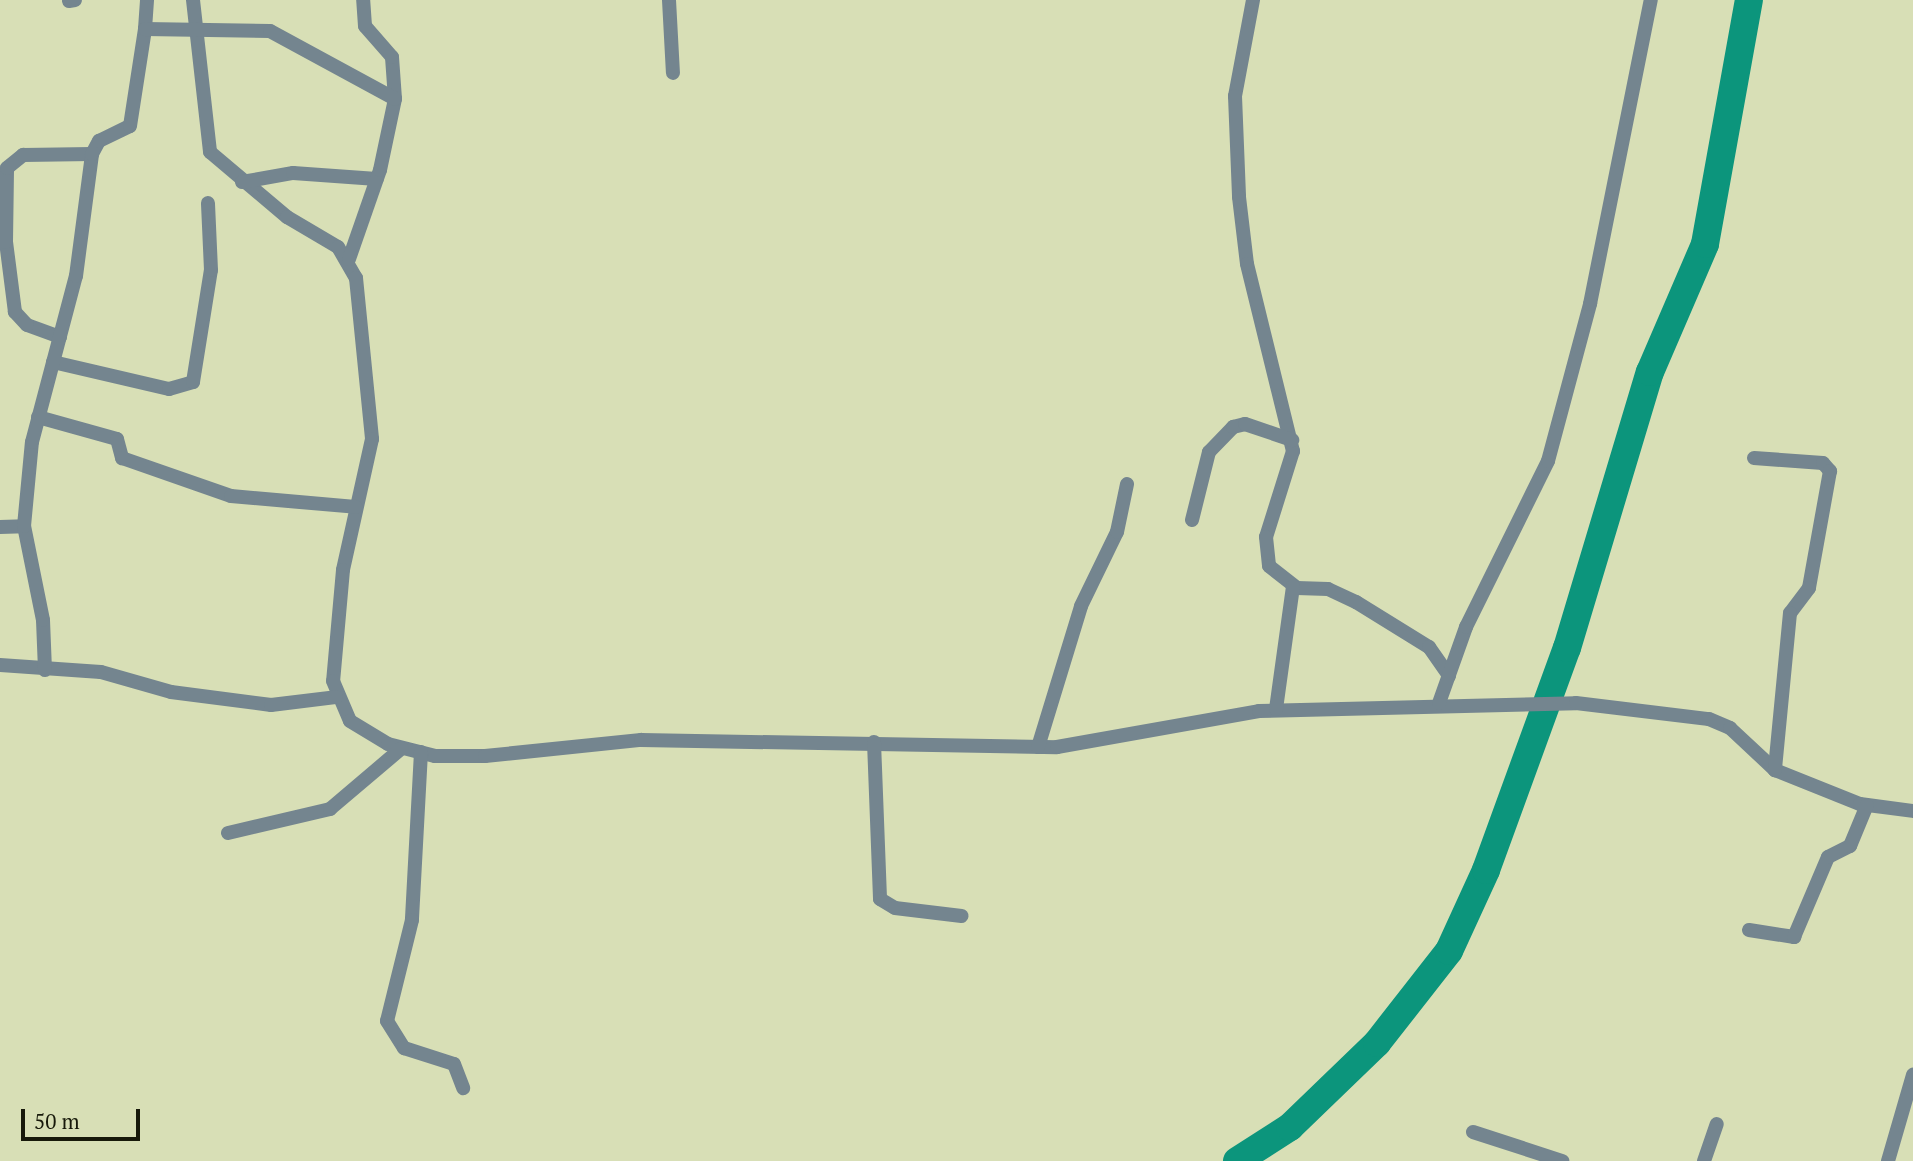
<!DOCTYPE html>
<style>
body{margin:0}
#map{position:relative;width:1913px;height:1161px;overflow:hidden;background:#d8dfb6;font-family:"PT Serif",serif}
div>[style]{position:absolute}
[style*='--x']{left:calc(var(--x)*1px);top:calc(var(--y)*1px);width:calc(var(--w)*1px);rotate:calc(var(--a)*1deg)}
.river>*{height:28px;margin:-14px;padding:0 14px;transform-origin:14px;border-radius:14px;background:#0c957c}
.minor>*{height:14px;margin:-7px;padding:0 7px;transform-origin:7px;border-radius:7px;background:#74858f}
span{translate:-50% -50%;white-space:nowrap;text-align:center;line-height:1.15;-webkit-text-stroke:7px #d8dfb6;paint-order:stroke}
.scale{position:absolute;left:21px;top:1109px;width:119px;height:32px;box-sizing:border-box;border:4px solid #17190a;border-top:0;padding-left:9px;font-size:21px;line-height:24px;white-space:nowrap;color:#17190a;-webkit-text-stroke:5px #d8dfb6;paint-order:stroke}
</style>
<div id="map">
<div class="river">
<i style="--x:1237;--y:1161;--w:63;--a:-32.7"></i>
<i style="--x:1290;--y:1127;--w:121;--a:-44"></i>
<i style="--x:1377;--y:1043;--w:117;--a:-52"></i>
<i style="--x:1449;--y:951;--w:89;--a:-65.4"></i>
<i style="--x:1486;--y:870;--w:236;--a:-70"></i>
<i style="--x:1567;--y:648;--w:288;--a:-73.3"></i>
<i style="--x:1650;--y:372;--w:139;--a:-66.7"></i>
<i style="--x:1705;--y:244;--w:248;--a:-79.8"></i>
</div>
<div class="minor">
<i style="--x:193;--y:0;--w:153;--a:83.6"></i>
<i style="--x:210;--y:152;--w:101;--a:40.2"></i>
<i style="--x:287;--y:217;--w:59;--a:30.5"></i>
<i style="--x:338;--y:247;--w:36;--a:60"></i>
<i style="--x:356;--y:278;--w:162;--a:84.3"></i>
<i style="--x:372;--y:439;--w:134;--a:102.5"></i>
<i style="--x:343;--y:570;--w:111;--a:95.1"></i>
<i style="--x:333;--y:681;--w:43;--a:67"></i>
<i style="--x:350;--y:721;--w:44;--a:31.2"></i>
<i style="--x:388;--y:744;--w:49;--a:14.3"></i>
<i style="--x:435;--y:756;--w:50;--a:0"></i>
<i style="--x:485;--y:756;--w:157;--a:-5.9"></i>
<i style="--x:641;--y:740;--w:416;--a:1"></i>
<i style="--x:1057;--y:747;--w:205;--a:-10.1"></i>
<i style="--x:1259;--y:711;--w:317;--a:-1.4"></i>
<i style="--x:1576;--y:703;--w:134;--a:6.9"></i>
<i style="--x:1709;--y:719;--w:23;--a:23"></i>
<i style="--x:1730;--y:728;--w:62;--a:43"></i>
<i style="--x:1775;--y:770;--w:92;--a:21.8"></i>
<i style="--x:1860;--y:804;--w:53;--a:7.5"></i>
<i style="--x:669;--y:0;--w:73;--a:86.9"></i>
<i style="--x:1253;--y:0;--w:98;--a:100.6"></i>
<i style="--x:1235;--y:96;--w:101;--a:87.7"></i>
<i style="--x:1239;--y:197;--w:67;--a:83.2"></i>
<i style="--x:1247;--y:264;--w:193;--a:76.2"></i>
<i style="--x:1293;--y:451;--w:90;--a:107.4"></i>
<i style="--x:1266;--y:537;--w:29;--a:84"></i>
<i style="--x:1269;--y:566;--w:36;--a:38"></i>
<i style="--x:1297;--y:588;--w:31;--a:2"></i>
<i style="--x:1328;--y:589;--w:31;--a:25"></i>
<i style="--x:1356;--y:602;--w:86;--a:31.7"></i>
<i style="--x:1429;--y:647;--w:35;--a:55"></i>
<i style="--x:69;--y:1;--w:6;--a:-9"></i>
<i style="--x:145;--y:29;--w:29;--a:-86"></i>
<i style="--x:242;--y:182;--w:52;--a:-10"></i>
<i style="--x:293;--y:173;--w:84;--a:4.1"></i>
<i style="--x:349;--y:259;--w:94;--a:-70.8"></i>
<i style="--x:380;--y:170;--w:73;--a:-78.1"></i>
<i style="--x:395;--y:99;--w:42;--a:-94.1"></i>
<i style="--x:392;--y:57;--w:41;--a:-131.1"></i>
<i style="--x:365;--y:26;--w:26;--a:-94"></i>
<i style="--x:60;--y:337;--w:35;--a:-160"></i>
<i style="--x:27;--y:325;--w:18;--a:-133"></i>
<i style="--x:15;--y:312;--w:71;--a:-97.3"></i>
<i style="--x:6;--y:242;--w:74;--a:-89.2"></i>
<i style="--x:7;--y:168;--w:21;--a:-39"></i>
<i style="--x:23;--y:155;--w:69;--a:-0.8"></i>
<i style="--x:53;--y:362;--w:119;--a:13.1"></i>
<i style="--x:169;--y:389;--w:25;--a:-16"></i>
<i style="--x:193;--y:382;--w:113;--a:-80.9"></i>
<i style="--x:211;--y:270;--w:67;--a:-92.6"></i>
<i style="--x:38;--y:417;--w:82;--a:15.6"></i>
<i style="--x:117;--y:439;--w:20;--a:75"></i>
<i style="--x:122;--y:458;--w:115;--a:19.2"></i>
<i style="--x:231;--y:496;--w:125;--a:5"></i>
<i style="--x:1754;--y:458;--w:69;--a:4.1"></i>
<i style="--x:1823;--y:463;--w:11;--a:49"></i>
<i style="--x:1830;--y:471;--w:119;--a:100.2"></i>
<i style="--x:1809;--y:588;--w:31;--a:127"></i>
<i style="--x:1790;--y:613;--w:158;--a:95.5"></i>
<i style="--x:1192;--y:520;--w:70;--a:-76"></i>
<i style="--x:1209;--y:452;--w:35;--a:-46"></i>
<i style="--x:1233;--y:427;--w:12;--a:-14"></i>
<i style="--x:1245;--y:424;--w:50;--a:18.8"></i>
<i style="--x:0;--y:527;--w:24;--a:-2"></i>
<i style="--x:0;--y:665;--w:101;--a:4"></i>
<i style="--x:101;--y:672;--w:73;--a:15.9"></i>
<i style="--x:171;--y:692;--w:101;--a:7.4"></i>
<i style="--x:271;--y:705;--w:65;--a:-7"></i>
<i style="--x:45;--y:670;--w:50;--a:-92.3"></i>
<i style="--x:43;--y:620;--w:96;--a:-101.4"></i>
<i style="--x:24;--y:526;--w:84;--a:-84.6"></i>
<i style="--x:32;--y:442;--w:172;--a:-75.2"></i>
<i style="--x:76;--y:276;--w:123;--a:-82.5"></i>
<i style="--x:92;--y:154;--w:15;--a:-62"></i>
<i style="--x:99;--y:141;--w:34;--a:-26"></i>
<i style="--x:130;--y:126;--w:98;--a:-81.2"></i>
<i style="--x:145;--y:29;--w:125;--a:0.9"></i>
<i style="--x:270;--y:31;--w:142;--a:28.5"></i>
<i style="--x:1439;--y:703;--w:81;--a:-70.4"></i>
<i style="--x:1466;--y:627;--w:185;--a:-63.7"></i>
<i style="--x:1548;--y:461;--w:163;--a:-75"></i>
<i style="--x:1590;--y:304;--w:310;--a:-78.7"></i>
<i style="--x:1276;--y:709;--w:124;--a:-82.1"></i>
<i style="--x:874;--y:742;--w:157;--a:87.8"></i>
<i style="--x:880;--y:899;--w:17;--a:31"></i>
<i style="--x:895;--y:908;--w:67;--a:6.8"></i>
<i style="--x:1038;--y:747;--w:147;--a:-73"></i>
<i style="--x:1081;--y:606;--w:82;--a:-64.1"></i>
<i style="--x:1117;--y:532;--w:49;--a:-78.2"></i>
<i style="--x:421;--y:752;--w:168;--a:93.1"></i>
<i style="--x:412;--y:920;--w:104;--a:103.9"></i>
<i style="--x:387;--y:1021;--w:32;--a:58"></i>
<i style="--x:404;--y:1048;--w:52;--a:17.7"></i>
<i style="--x:454;--y:1064;--w:26;--a:69"></i>
<i style="--x:228;--y:833;--w:105;--a:-13.2"></i>
<i style="--x:330;--y:809;--w:94;--a:-40.3"></i>
<i style="--x:1749;--y:930;--w:46;--a:8.8"></i>
<i style="--x:1794;--y:937;--w:87;--a:-67"></i>
<i style="--x:1828;--y:857;--w:25;--a:-27"></i>
<i style="--x:1850;--y:846;--w:44;--a:-67.5"></i>
<i style="--x:1473;--y:1132;--w:94;--a:18"></i>
<i style="--x:1704;--y:1161;--w:39;--a:-71"></i>
<i style="--x:1888;--y:1161;--w:90;--a:-73.8"></i>
</div>
<div class="scale">50 m</div>
</div>
